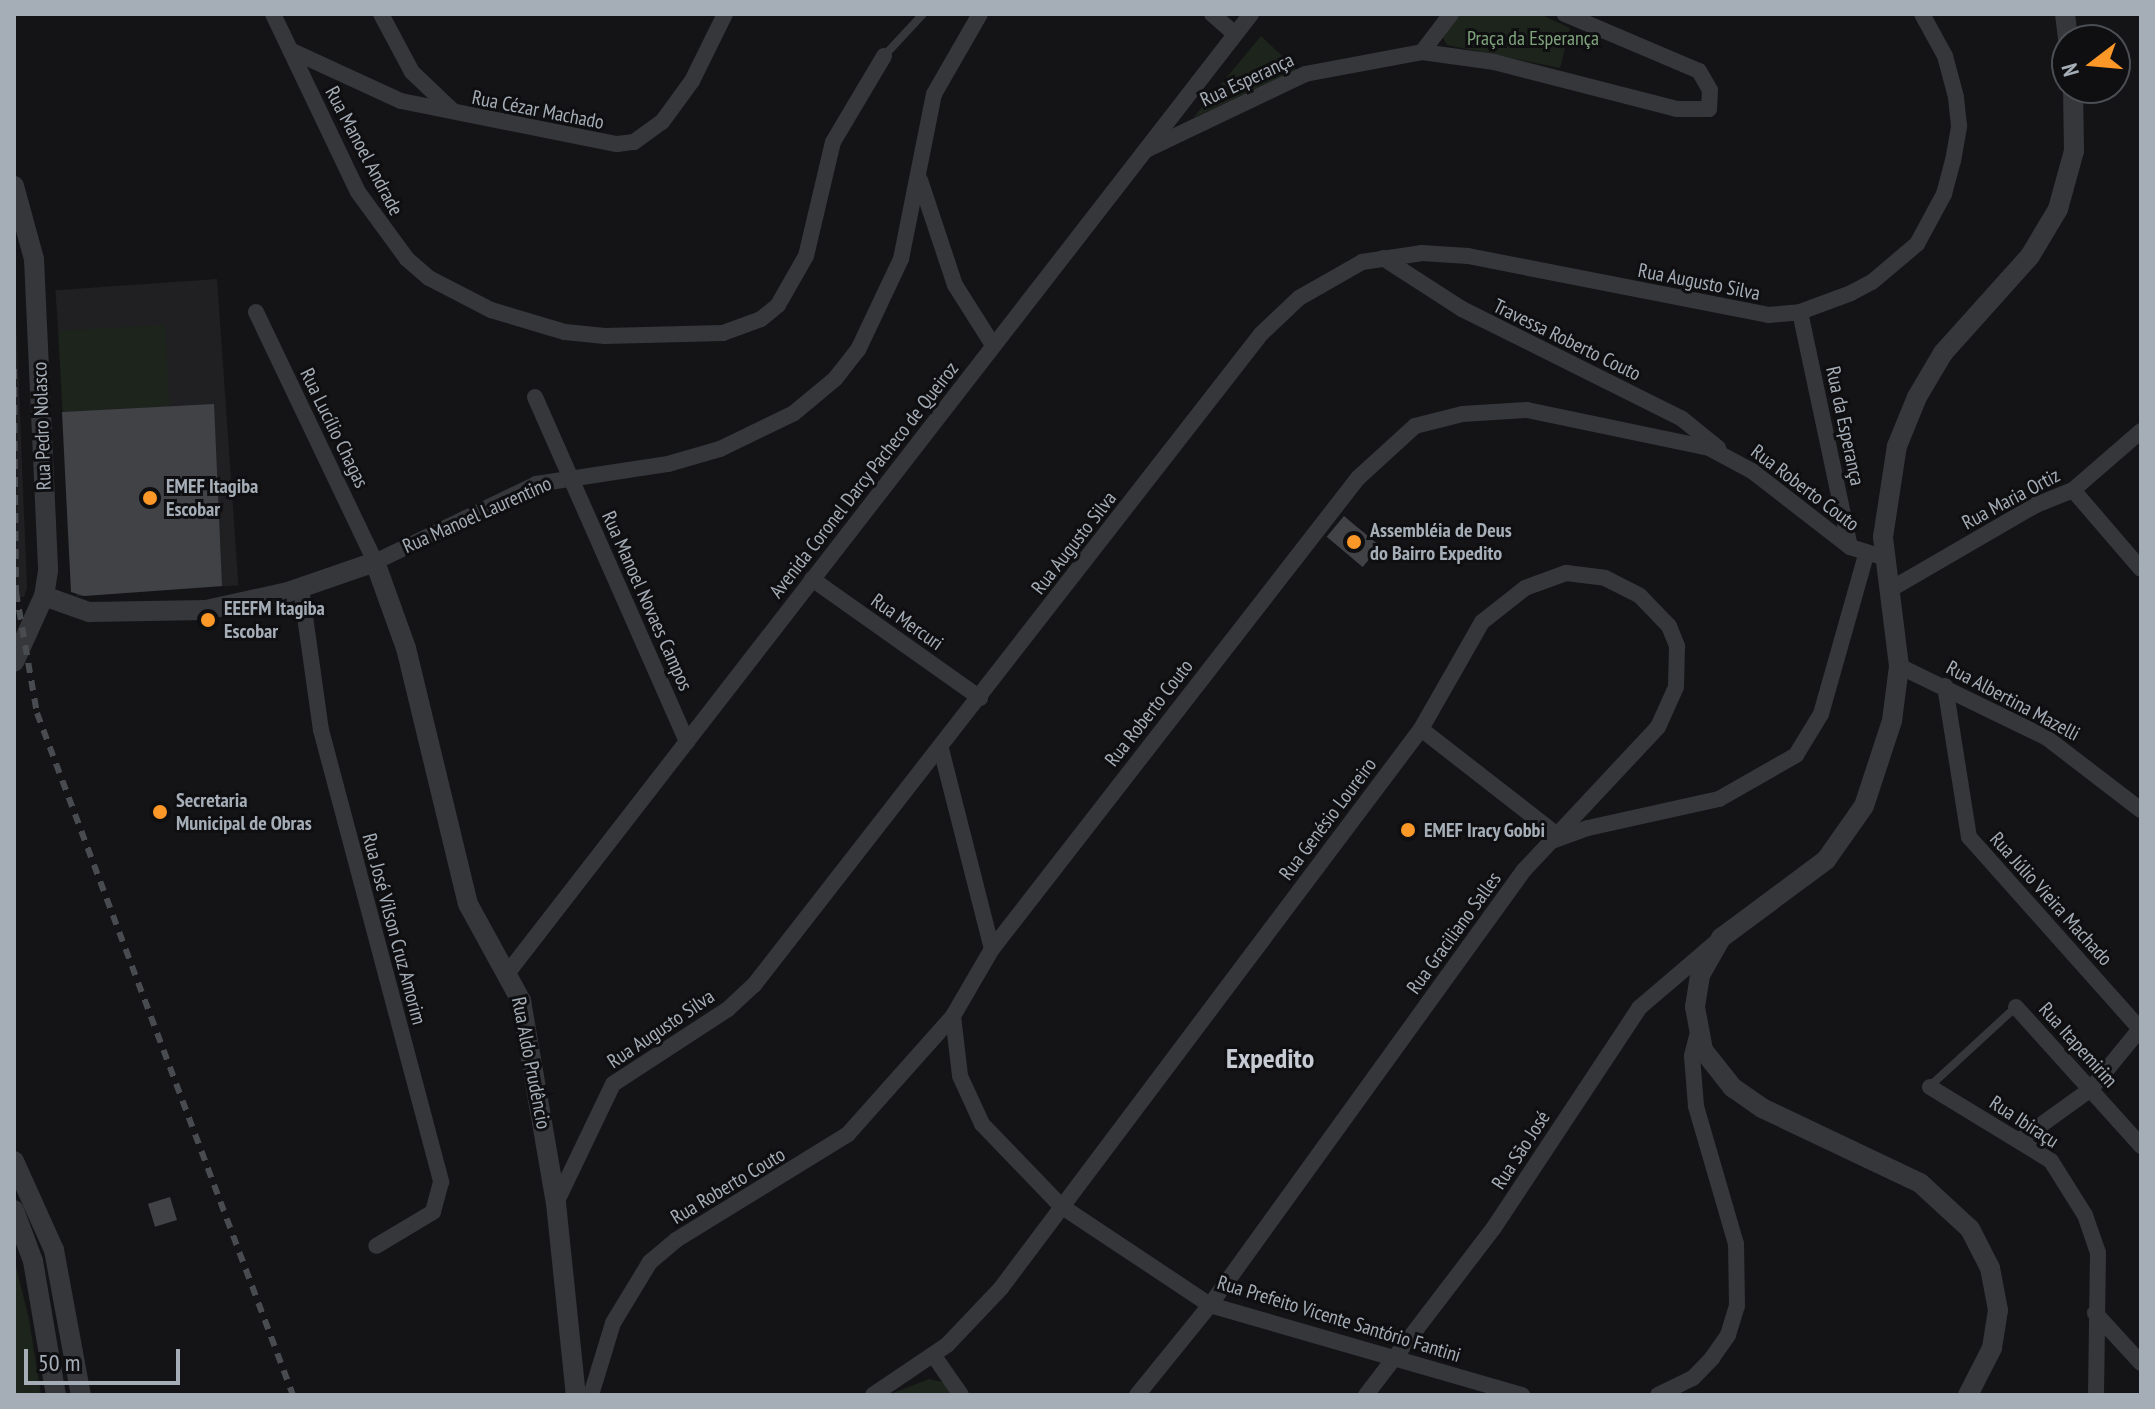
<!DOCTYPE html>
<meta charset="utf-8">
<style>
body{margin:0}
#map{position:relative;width:2155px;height:1409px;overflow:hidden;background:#141416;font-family:"PT Sans Narrow",sans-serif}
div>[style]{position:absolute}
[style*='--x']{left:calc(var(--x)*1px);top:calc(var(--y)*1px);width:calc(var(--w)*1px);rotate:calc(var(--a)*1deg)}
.built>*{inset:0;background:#202023;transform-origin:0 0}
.green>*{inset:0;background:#1c241c;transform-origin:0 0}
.building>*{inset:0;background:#404246;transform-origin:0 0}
.service>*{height:8px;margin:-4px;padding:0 4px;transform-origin:4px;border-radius:4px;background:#35373b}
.minor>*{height:16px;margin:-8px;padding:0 8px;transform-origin:8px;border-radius:8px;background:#35373b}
.tertiary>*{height:20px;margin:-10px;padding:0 10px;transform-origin:10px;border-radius:10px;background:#35373b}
.rail>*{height:6px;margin-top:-3px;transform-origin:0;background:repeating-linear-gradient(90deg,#484b50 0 10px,transparent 0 18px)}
.dots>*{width:22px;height:22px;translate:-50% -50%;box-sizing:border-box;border:4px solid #0f0f11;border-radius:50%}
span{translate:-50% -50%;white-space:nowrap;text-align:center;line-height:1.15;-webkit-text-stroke:6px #0f0f11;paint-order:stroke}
.park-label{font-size:20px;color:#7ea37b}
.street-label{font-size:20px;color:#a5adb7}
.poi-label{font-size:20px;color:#a5adb7;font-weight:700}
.left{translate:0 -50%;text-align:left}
.district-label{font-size:28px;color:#c6cbd3;font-weight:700}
.frame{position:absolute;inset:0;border:16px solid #a5adb7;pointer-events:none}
.north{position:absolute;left:2051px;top:24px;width:80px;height:80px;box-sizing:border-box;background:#0f0f11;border:2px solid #4b4e53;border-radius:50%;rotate:254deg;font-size:22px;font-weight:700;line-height:32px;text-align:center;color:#a5adb7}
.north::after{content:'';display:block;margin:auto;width:28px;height:36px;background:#fb9827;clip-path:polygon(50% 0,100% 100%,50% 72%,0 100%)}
.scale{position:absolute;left:24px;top:1349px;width:156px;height:36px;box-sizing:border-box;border:4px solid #a5adb7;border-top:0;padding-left:10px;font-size:24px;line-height:28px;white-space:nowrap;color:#a5adb7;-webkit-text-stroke:6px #0f0f11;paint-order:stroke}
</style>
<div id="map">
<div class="built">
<i style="clip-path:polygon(14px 267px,27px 588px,24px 597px,14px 597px)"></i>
<i style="left:217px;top:279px;width:307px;height:162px;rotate:86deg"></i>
</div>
<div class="green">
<i style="clip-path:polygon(1457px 14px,1540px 14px,1570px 28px,1560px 68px,1447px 45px,1442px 36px)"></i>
<i style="clip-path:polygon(1261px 36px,1297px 70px,1193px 118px)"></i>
<i style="left:165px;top:325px;width:81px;height:107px;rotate:87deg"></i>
<i style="clip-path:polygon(14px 1258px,29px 1319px,41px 1395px,14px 1395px)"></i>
<i style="clip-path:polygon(929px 1379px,942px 1382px,955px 1395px,888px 1395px)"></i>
</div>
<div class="building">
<i style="clip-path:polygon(214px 404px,222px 586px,84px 596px,71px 592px,62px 412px)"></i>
<i style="left:1344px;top:516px;width:47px;height:27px;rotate:40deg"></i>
<i style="left:170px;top:1197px;width:24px;height:23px;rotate:73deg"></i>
</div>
<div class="service">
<i style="--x:884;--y:56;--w:57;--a:-47.1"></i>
<i style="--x:1930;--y:1086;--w:117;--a:-42.6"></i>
</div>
<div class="minor">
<i style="--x:273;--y:14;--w:197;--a:64.5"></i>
<i style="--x:358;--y:192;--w:83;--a:53.8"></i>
<i style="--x:407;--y:259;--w:29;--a:41"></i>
<i style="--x:429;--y:278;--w:70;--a:27.3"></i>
<i style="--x:491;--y:310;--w:77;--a:16.6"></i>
<i style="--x:565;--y:332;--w:40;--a:5.7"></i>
<i style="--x:605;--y:336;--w:118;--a:-1.5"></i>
<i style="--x:723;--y:333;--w:40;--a:-20.2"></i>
<i style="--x:761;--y:319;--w:22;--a:-39"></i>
<i style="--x:778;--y:305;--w:56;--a:-60.3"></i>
<i style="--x:806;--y:256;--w:117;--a:-76.7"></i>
<i style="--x:833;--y:142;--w:100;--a:-59.3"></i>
<i style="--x:381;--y:14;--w:66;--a:61.9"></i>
<i style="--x:412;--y:72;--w:57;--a:43.6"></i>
<i style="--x:1212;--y:14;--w:28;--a:41"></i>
<i style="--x:290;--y:50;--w:122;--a:24.7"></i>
<i style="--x:401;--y:101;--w:220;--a:11.3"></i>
<i style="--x:617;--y:144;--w:17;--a:-7"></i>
<i style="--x:634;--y:142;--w:34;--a:-36"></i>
<i style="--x:662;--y:122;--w:51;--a:-53.8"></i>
<i style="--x:692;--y:81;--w:75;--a:-63.8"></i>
<i style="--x:1422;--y:52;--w:48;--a:-52.7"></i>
<i style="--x:1146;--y:150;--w:176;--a:-25.5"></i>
<i style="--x:1305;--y:74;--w:119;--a:-10.6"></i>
<i style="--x:1422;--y:52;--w:73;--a:7.9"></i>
<i style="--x:1494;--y:62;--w:189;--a:14.4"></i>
<i style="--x:1677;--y:109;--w:32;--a:0"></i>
<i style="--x:1709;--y:109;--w:19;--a:-87"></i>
<i style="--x:1710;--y:90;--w:22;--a:-120"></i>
<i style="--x:1699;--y:71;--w:146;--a:-157"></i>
<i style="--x:920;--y:180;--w:111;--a:71.6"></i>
<i style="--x:955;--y:285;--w:71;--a:57.7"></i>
<i style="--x:1383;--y:258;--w:94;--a:32.8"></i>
<i style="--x:1462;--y:309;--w:245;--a:26.5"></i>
<i style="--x:1681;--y:418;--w:48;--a:39"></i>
<i style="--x:256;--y:312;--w:277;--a:64.5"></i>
<i style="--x:375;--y:562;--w:179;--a:-25.8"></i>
<i style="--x:536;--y:484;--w:134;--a:-8.6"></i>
<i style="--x:668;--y:464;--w:54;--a:-16.1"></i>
<i style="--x:720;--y:449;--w:82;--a:-25.9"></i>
<i style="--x:794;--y:413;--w:53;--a:-39.7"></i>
<i style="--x:835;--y:379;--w:37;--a:-52"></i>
<i style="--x:858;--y:350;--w:101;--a:-64.7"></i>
<i style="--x:901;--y:259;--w:168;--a:-78.7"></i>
<i style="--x:934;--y:94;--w:92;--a:-60.1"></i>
<i style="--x:1800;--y:312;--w:240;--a:78"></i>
<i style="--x:535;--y:397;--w:377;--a:66.2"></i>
<i style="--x:2073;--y:490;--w:104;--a:49.3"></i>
<i style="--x:812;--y:579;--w:206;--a:35.3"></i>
<i style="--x:301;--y:588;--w:143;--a:82"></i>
<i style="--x:321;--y:730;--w:468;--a:75.1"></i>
<i style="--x:441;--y:1182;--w:31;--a:105"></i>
<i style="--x:433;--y:1212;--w:66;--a:149.2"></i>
<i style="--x:1891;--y:589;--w:168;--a:-30.1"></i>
<i style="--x:2036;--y:505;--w:40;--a:-22"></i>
<i style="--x:2073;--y:490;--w:90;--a:-40.9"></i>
<i style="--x:1899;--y:666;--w:165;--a:25.9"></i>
<i style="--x:2047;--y:738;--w:118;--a:37.5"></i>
<i style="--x:1945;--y:686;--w:153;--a:81"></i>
<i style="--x:1969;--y:837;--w:259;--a:48.3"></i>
<i style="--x:1421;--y:729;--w:171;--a:37.9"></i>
<i style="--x:941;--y:749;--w:206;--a:75.7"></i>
<i style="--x:1552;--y:841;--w:38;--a:-20"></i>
<i style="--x:1588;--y:828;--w:134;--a:-12.5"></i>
<i style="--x:1719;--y:799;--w:89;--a:-29.7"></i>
<i style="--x:1796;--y:755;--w:48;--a:-58.6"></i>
<i style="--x:1821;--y:714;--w:165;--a:-74.2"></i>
<i style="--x:509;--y:971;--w:1211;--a:-52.21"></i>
<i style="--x:2016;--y:1007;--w:187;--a:48"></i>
<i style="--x:953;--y:1016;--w:60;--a:83.3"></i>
<i style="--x:960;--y:1076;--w:53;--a:65.4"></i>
<i style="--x:982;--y:1124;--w:114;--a:46.1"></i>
<i style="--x:1061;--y:1206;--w:179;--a:33.6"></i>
<i style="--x:1210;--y:1305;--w:325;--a:16.1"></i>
<i style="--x:1930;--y:1087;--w:142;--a:31.4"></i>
<i style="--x:2051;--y:1161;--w:64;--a:57.8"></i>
<i style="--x:2085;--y:1215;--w:39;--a:71"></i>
<i style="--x:2098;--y:1252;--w:143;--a:90.8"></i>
<i style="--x:2020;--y:1140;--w:87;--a:-35.7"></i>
<i style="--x:2091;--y:1089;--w:77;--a:-50.8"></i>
<i style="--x:556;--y:1203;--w:132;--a:-64.4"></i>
<i style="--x:613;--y:1084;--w:137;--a:-33.1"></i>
<i style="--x:728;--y:1009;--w:35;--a:-43"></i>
<i style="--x:754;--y:985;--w:825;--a:-52.09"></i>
<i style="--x:1261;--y:334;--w:52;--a:-43.5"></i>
<i style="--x:1299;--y:298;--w:73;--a:-29.7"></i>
<i style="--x:1362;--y:262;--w:61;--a:-8.5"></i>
<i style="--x:1422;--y:253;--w:46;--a:3.7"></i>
<i style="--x:1468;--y:256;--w:306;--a:11.1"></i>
<i style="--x:1768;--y:315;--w:32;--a:-5"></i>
<i style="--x:1800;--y:312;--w:54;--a:-20.4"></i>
<i style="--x:1851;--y:293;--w:24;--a:-28"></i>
<i style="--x:1872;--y:282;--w:59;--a:-40.2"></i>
<i style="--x:1917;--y:244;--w:57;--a:-61.6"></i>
<i style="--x:1944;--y:194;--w:34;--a:-75"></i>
<i style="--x:1953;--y:161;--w:36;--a:-80"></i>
<i style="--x:1959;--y:126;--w:29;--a:-96"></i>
<i style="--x:1956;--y:97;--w:42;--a:-105"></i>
<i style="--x:1945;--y:56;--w:48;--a:-118.7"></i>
<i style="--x:2095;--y:1313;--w:68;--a:47.4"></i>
<i style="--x:934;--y:1356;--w:47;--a:55.3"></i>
<i style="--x:591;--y:1395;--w:75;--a:-73"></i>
<i style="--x:613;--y:1323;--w:71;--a:-58.8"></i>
<i style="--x:650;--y:1262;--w:34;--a:-40"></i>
<i style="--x:676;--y:1240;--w:202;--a:-31.6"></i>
<i style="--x:848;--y:1134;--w:158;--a:-48.3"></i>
<i style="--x:953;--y:1016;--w:78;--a:-59.8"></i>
<i style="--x:992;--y:949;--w:596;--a:-52.15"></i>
<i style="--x:1358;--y:478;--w:77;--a:-42.4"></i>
<i style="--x:1415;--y:426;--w:49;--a:-14.3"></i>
<i style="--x:1462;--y:414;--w:65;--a:-3.5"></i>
<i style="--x:1527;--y:410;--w:186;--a:11.8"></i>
<i style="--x:1709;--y:448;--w:49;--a:28.1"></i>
<i style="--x:1752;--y:471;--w:124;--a:37.8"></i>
<i style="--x:1850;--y:547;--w:37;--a:17"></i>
<i style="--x:873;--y:1395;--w:89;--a:-34"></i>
<i style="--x:947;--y:1345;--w:79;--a:-46.5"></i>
<i style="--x:1001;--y:1288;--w:699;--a:-53.08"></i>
<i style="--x:1421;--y:729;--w:123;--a:-60.3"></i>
<i style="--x:1482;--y:622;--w:55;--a:-38.3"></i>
<i style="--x:1525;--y:588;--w:44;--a:-20.1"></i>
<i style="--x:1566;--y:573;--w:39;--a:7"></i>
<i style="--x:1605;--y:578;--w:39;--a:27"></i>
<i style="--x:1640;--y:596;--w:42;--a:46"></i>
<i style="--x:1669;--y:626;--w:22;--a:68"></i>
<i style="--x:1677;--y:646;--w:41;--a:91.4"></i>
<i style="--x:1676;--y:687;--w:44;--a:114.2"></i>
<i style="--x:1658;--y:727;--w:196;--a:133.1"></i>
<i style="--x:1524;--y:870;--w:536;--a:125.82"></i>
<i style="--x:1210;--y:1305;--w:116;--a:129"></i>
<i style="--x:1366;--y:1395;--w:209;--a:-52.6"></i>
<i style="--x:1493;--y:1229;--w:265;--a:-56.5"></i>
<i style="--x:1639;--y:1008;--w:100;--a:-40.5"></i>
<i style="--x:1658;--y:1395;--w:39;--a:-26"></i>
<i style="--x:1693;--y:1378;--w:28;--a:-46"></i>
<i style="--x:1712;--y:1358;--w:28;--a:-55"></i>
<i style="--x:1728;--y:1335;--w:30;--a:-73"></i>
<i style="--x:1737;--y:1306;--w:62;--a:-90.9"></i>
<i style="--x:1736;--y:1244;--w:144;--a:-106.2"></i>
<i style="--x:1696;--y:1106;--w:50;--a:-94.6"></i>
<i style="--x:1692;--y:1056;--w:21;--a:-76"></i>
</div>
<div class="tertiary">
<i style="--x:2065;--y:14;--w:26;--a:83"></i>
<i style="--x:14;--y:186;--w:76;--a:74.7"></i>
<i style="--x:34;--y:259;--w:312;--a:87.4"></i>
<i style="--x:48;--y:571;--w:25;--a:99"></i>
<i style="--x:44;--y:596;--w:72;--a:114.4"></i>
<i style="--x:44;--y:596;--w:48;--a:19.6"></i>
<i style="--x:89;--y:612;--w:117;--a:-1"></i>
<i style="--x:206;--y:610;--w:84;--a:-12.4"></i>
<i style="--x:288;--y:592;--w:92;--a:-19"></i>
<i style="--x:375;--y:562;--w:91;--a:70.2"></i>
<i style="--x:406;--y:648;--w:263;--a:76.4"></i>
<i style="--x:468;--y:904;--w:111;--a:61.3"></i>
<i style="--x:521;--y:1001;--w:205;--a:80.2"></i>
<i style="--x:556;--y:1203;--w:193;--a:84.1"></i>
<i style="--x:14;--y:1161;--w:98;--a:65.8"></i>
<i style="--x:54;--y:1250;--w:147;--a:79.5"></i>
<i style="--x:14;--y:1210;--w:54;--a:69.6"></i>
<i style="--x:33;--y:1261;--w:136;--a:80.3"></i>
<i style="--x:1968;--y:1395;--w:53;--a:-62.9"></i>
<i style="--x:1992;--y:1348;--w:38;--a:-81"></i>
<i style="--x:1998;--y:1310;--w:43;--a:-100.8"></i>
<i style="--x:1990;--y:1268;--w:44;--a:-117.1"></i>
<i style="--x:1970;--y:1229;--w:68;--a:-137.4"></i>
<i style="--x:1920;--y:1183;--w:175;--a:-154.6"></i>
<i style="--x:1762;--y:1108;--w:35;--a:-145"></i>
<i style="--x:1733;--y:1088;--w:48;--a:-128.3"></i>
<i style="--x:1703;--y:1050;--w:44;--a:-100.5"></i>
<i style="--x:1695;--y:1007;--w:32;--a:-81"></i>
<i style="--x:1700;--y:975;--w:43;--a:-60.4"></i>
<i style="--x:1721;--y:938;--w:131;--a:-36.6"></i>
<i style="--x:1826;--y:860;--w:66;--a:-54.9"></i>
<i style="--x:1864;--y:806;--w:89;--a:-71.8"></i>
<i style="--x:1892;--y:721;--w:55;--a:-82.7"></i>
<i style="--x:1899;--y:666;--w:130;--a:-97.1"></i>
<i style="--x:1883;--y:537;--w:92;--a:-81.3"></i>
<i style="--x:1897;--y:446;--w:53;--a:-67.8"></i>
<i style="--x:1917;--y:397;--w:51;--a:-59.4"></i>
<i style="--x:1943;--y:353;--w:130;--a:-48.1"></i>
<i style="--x:2030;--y:256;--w:55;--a:-59.2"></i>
<i style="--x:2058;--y:209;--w:60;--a:-74.6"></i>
<i style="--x:2074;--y:151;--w:63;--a:-90.9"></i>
</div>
<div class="rail">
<i style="--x:14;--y:369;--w:223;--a:89.5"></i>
<i style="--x:16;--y:592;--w:123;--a:80.2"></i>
<i style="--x:37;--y:713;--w:728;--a:69.43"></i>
</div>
<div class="dots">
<i style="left:150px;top:498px;background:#fb9827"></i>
<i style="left:1354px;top:542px;background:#fb9827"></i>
<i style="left:208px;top:620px;background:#fb9827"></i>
<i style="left:160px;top:812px;background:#fb9827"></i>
<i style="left:1408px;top:830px;background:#fb9827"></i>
</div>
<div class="park-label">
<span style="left:1533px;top:38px">Praça da Esperança</span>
</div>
<div class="street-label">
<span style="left:1247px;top:80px;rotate:-25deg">Rua Esperança</span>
<span style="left:538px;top:110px;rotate:11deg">Rua Cézar Machado</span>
<span style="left:364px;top:151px;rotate:62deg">Rua Manoel Andrade</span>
<span style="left:1699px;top:282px;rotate:11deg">Rua Augusto Silva</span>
<span style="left:1567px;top:340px;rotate:26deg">Travessa Roberto Couto</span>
<span style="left:42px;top:426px;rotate:-92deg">Rua Pedro Nolasco</span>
<span style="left:1845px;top:426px;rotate:78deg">Rua da Esperança</span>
<span style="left:334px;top:428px;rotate:64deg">Rua Lucílio Chagas</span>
<span style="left:864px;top:480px;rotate:-52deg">Avenida Coronel Darcy Pacheco de Queiroz</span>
<span style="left:1805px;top:488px;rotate:37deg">Rua Roberto Couto</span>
<span style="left:2011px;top:499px;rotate:-28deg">Rua Maria Ortiz</span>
<span style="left:477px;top:515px;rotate:-24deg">Rua Manoel Laurentino</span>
<span style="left:1074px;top:543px;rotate:-52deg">Rua Augusto Silva</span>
<span style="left:647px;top:601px;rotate:66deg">Rua Manoel Novaes Campos</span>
<span style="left:907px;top:622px;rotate:35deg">Rua Mercuri</span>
<span style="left:2013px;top:701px;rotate:28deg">Rua Albertina Mazelli</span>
<span style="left:1149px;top:713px;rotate:-52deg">Rua Roberto Couto</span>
<span style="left:1328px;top:819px;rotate:-53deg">Rua Genésio Loureiro</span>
<span style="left:2051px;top:899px;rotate:48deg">Rua Júlio Vieira Machado</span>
<span style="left:394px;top:929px;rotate:75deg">Rua José Vilson Cruz Amorim</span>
<span style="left:1454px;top:933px;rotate:-54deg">Rua Graciliano Salles</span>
<span style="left:661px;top:1029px;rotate:-34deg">Rua Augusto Silva</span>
<span style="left:2078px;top:1045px;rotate:48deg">Rua Itapemirim</span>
<span style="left:531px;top:1063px;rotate:79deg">Rua Aldo Prudêncio</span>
<span style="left:2024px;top:1122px;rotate:33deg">Rua Ibiraçu</span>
<span style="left:1521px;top:1150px;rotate:-57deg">Rua São José</span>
<span style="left:728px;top:1186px;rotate:-31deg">Rua Roberto Couto</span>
<span style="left:1339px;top:1319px;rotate:17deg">Rua Prefeito Vicente Santório Fantini</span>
</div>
<div class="poi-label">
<span class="left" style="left:166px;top:498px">EMEF Itagiba<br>Escobar</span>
<span class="left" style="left:1370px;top:542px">Assembléia de Deus<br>do Bairro Expedito</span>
<span class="left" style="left:224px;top:620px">EEEFM Itagiba<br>Escobar</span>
<span class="left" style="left:176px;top:812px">Secretaria<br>Municipal de Obras</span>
<span class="left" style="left:1424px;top:830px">EMEF Iracy Gobbi</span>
</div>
<div class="district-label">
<span style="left:1270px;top:1058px">Expedito</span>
</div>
<div class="frame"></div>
<div class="north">N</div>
<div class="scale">50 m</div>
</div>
